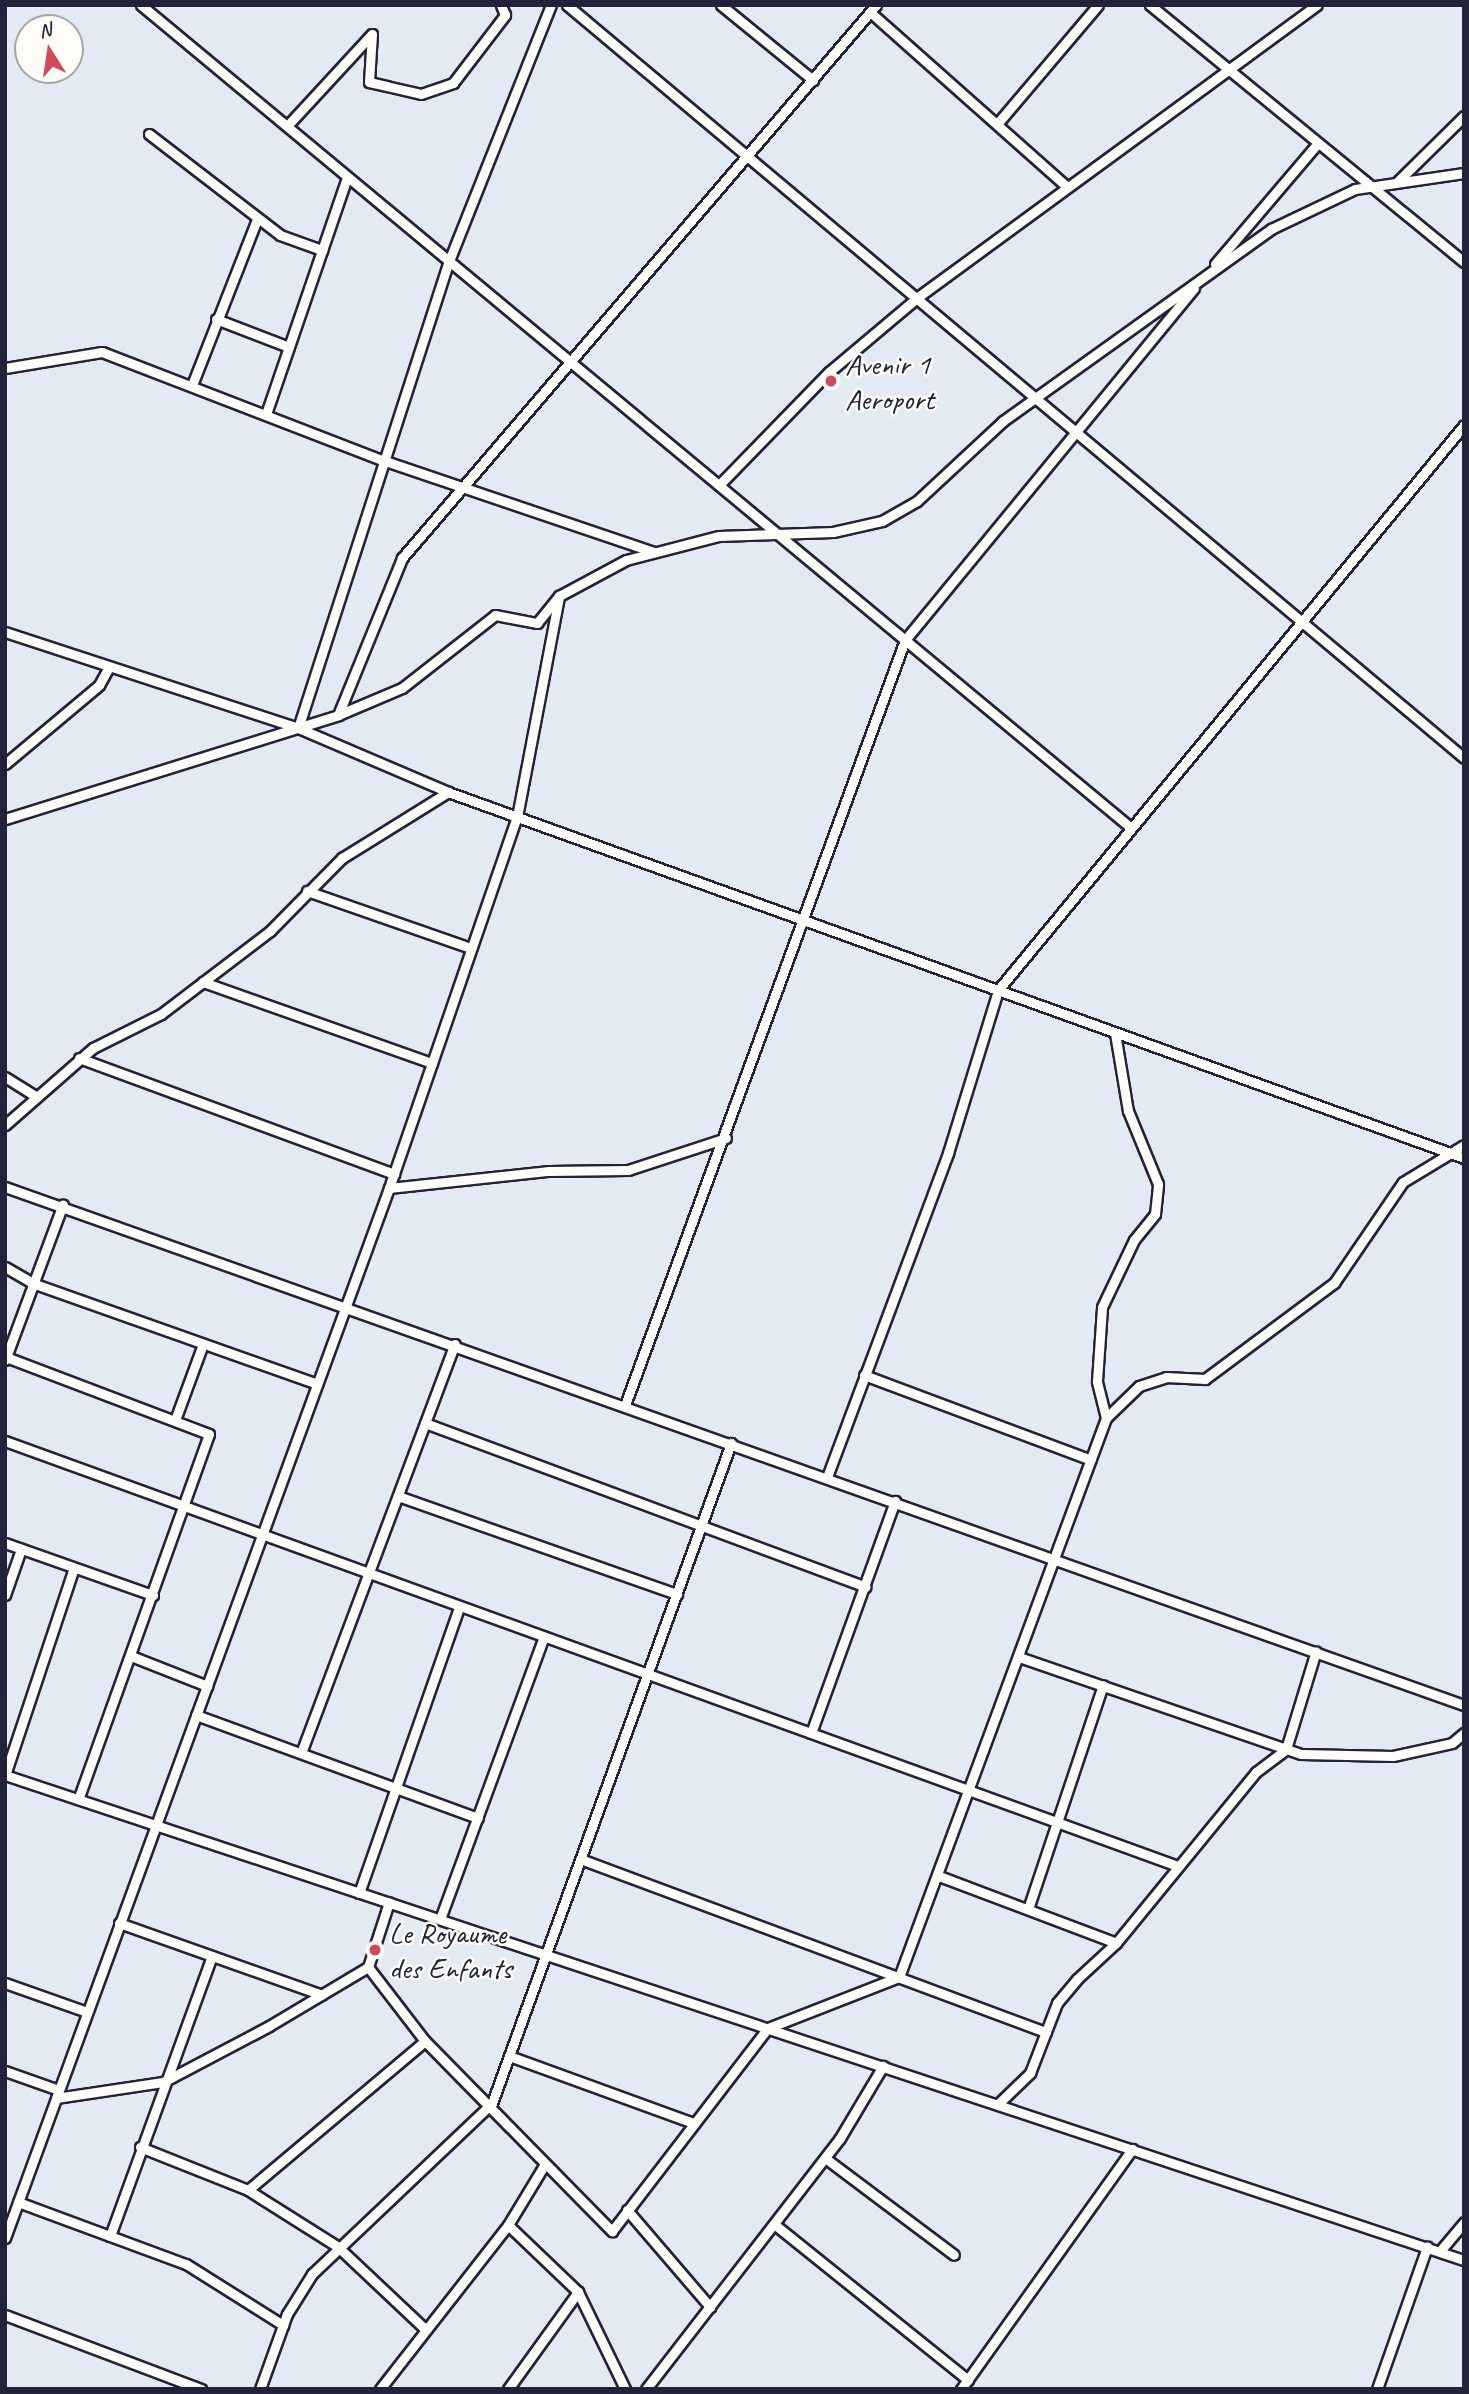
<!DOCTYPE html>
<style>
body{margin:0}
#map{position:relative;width:1469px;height:2394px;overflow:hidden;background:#e4eaf4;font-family:Caveat,sans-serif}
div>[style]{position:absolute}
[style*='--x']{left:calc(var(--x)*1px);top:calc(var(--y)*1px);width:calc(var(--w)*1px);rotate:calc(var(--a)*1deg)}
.roads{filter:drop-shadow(2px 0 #22223b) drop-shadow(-2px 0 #22223b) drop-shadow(0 2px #22223b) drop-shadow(0 -2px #22223b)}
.minor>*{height:9px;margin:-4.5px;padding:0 4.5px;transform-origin:4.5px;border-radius:4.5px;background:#fdfcf7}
.dots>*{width:19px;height:19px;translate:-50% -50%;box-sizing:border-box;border:4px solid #fdfcf7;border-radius:50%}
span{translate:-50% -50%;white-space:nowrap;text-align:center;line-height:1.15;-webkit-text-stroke:5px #fdfcf7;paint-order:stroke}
.poi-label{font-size:30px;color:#22223b}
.left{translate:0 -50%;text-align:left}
.frame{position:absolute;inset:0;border:7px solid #22223b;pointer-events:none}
.north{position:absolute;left:14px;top:14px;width:70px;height:70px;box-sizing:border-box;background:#fdfcf7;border:2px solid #a5a5ac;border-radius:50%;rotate:348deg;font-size:19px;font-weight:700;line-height:28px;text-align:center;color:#22223b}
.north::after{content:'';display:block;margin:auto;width:24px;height:32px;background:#d1495b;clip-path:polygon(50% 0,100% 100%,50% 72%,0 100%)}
</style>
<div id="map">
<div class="roads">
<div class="minor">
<i style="--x:141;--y:5;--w:1286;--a:39.73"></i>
<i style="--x:567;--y:5;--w:1171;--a:40.01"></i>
<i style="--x:721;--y:5;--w:119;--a:39.2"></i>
<i style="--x:1150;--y:5;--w:406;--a:39.3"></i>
<i style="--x:870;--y:12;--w:262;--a:41.6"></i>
<i style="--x:997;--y:124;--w:156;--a:-49.7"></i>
<i style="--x:287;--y:126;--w:125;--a:-47.3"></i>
<i style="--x:372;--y:34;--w:48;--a:93.6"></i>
<i style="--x:369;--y:82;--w:53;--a:13"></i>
<i style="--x:421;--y:94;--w:34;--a:-19"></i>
<i style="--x:453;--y:83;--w:86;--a:-52.6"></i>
<i style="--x:505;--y:15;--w:11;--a:-112"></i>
<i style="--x:149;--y:134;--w:165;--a:37.6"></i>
<i style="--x:280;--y:235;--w:45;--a:19.7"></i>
<i style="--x:1397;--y:182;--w:94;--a:-44.6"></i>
<i style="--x:1215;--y:264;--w:159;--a:-49.6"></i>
<i style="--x:216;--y:319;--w:78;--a:21"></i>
<i style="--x:5;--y:368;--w:98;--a:-9.4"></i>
<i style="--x:102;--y:352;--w:303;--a:21.1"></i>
<i style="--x:385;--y:461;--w:284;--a:18.7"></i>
<i style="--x:192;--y:385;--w:178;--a:-68.6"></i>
<i style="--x:266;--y:414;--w:250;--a:-71.1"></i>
<i style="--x:719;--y:485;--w:158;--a:-45.8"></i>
<i style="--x:829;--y:372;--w:116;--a:-40.1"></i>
<i style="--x:918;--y:297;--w:494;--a:-36.2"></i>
<i style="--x:5;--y:632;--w:308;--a:18.1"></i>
<i style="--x:298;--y:728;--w:163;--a:23.1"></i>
<i style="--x:448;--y:792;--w:1080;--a:19.81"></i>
<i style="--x:338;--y:715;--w:170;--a:-67.8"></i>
<i style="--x:402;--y:558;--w:728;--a:-49.4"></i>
<i style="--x:298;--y:728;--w:491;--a:-72.1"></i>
<i style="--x:449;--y:261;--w:276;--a:-68.3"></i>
<i style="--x:5;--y:764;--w:123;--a:-40"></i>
<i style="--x:99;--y:685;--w:18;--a:-61"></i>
<i style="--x:5;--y:819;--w:349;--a:-17.3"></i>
<i style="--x:338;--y:715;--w:69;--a:-22.9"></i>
<i style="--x:402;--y:688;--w:118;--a:-38.1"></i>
<i style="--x:495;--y:615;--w:43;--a:10.8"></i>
<i style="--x:537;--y:623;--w:35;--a:-51"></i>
<i style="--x:559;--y:596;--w:76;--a:-28.2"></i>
<i style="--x:626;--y:560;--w:96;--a:-14.5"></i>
<i style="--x:719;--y:536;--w:114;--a:-2"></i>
<i style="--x:833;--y:532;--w:50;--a:-12.7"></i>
<i style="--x:882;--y:521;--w:40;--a:-29.7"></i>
<i style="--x:917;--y:501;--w:117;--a:-42.9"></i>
<i style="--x:1003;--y:421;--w:330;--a:-35.6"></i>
<i style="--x:1271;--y:229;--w:93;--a:-25.5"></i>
<i style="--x:1355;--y:189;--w:110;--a:-8.4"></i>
<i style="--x:307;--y:891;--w:174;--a:19.2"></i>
<i style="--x:203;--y:982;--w:243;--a:19.5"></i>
<i style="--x:79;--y:1058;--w:336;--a:20.2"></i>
<i style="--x:5;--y:1077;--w:36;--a:32"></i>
<i style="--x:5;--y:1125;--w:117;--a:-41.2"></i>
<i style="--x:93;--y:1048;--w:76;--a:-26.6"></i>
<i style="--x:161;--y:1014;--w:137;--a:-37.3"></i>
<i style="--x:270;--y:931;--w:103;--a:-45.4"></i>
<i style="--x:342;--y:858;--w:125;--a:-31.9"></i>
<i style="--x:5;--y:1187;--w:1548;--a:19.55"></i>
<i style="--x:389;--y:1188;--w:161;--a:-6.1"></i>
<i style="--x:549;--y:1171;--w:79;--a:-0.7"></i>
<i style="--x:628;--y:1170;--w:103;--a:-18.1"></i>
<i style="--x:5;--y:1267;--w:34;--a:30"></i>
<i style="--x:35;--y:1284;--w:299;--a:19.5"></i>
<i style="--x:6;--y:1357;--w:217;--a:20.8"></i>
<i style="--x:209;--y:1434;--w:388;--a:109.7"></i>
<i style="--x:5;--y:1360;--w:166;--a:-69.6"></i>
<i style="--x:864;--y:1375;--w:242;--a:20.5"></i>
<i style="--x:625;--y:1405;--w:815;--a:-69.9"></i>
<i style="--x:905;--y:640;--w:455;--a:-50.6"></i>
<i style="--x:1106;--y:1418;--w:38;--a:-104"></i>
<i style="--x:1097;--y:1381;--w:74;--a:-86.1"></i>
<i style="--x:1102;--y:1307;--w:74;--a:-64.5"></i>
<i style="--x:1134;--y:1240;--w:33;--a:-51"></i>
<i style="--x:1155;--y:1214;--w:30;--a:-84"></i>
<i style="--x:1158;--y:1184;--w:79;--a:-112.3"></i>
<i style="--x:1128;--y:1111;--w:79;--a:-99.5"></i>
<i style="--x:175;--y:1420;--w:81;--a:-69.8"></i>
<i style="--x:425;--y:1423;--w:470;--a:20.4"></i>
<i style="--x:5;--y:1441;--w:1248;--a:19.92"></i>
<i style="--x:827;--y:1477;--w:346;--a:-69.5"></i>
<i style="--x:948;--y:1153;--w:170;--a:-72.9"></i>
<i style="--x:998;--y:990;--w:732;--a:-50.48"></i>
<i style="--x:398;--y:1496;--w:296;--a:19.4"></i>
<i style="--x:5;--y:1543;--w:157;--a:19.4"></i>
<i style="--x:5;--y:1595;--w:49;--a:-70.8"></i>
<i style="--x:131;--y:1656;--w:82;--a:21.5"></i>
<i style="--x:1019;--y:1657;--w:298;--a:19"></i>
<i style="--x:1301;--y:1754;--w:92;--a:1.2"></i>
<i style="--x:1393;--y:1756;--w:60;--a:-12.4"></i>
<i style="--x:1452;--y:1743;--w:16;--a:-40"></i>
<i style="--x:196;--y:1715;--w:300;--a:20.1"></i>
<i style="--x:811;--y:1733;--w:247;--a:-70.1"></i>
<i style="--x:301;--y:1753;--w:437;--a:-69.4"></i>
<i style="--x:5;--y:1775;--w:1537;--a:18.39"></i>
<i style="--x:5;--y:1775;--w:218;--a:-71.6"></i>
<i style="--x:583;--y:1860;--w:494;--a:20.4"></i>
<i style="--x:939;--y:1876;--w:189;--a:20.7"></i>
<i style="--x:359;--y:1893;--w:302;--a:-70.7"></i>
<i style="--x:1028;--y:1909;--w:236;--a:-71.5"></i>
<i style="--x:440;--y:1919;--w:301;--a:-69.8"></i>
<i style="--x:119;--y:1923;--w:215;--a:19.5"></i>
<i style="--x:368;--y:1967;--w:93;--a:52.4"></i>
<i style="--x:425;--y:2041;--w:267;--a:45.5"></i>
<i style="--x:612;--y:2231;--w:256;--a:-52.5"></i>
<i style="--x:768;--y:2028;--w:141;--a:-21.3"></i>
<i style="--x:899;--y:1977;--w:596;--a:-69.68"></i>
<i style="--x:1106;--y:1418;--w:46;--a:-44.1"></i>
<i style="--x:1139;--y:1386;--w:28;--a:-18"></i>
<i style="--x:1166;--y:1377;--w:39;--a:3"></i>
<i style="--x:1205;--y:1379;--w:161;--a:-36.7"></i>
<i style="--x:1334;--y:1283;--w:122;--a:-55.7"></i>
<i style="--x:1403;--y:1182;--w:71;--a:-31.2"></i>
<i style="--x:5;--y:1983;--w:87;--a:19.5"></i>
<i style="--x:512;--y:2057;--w:193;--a:20"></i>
<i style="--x:5;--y:2071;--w:57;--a:19.4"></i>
<i style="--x:56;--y:2098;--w:108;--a:-8.5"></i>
<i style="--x:163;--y:2082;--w:120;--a:-27.8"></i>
<i style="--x:269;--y:2026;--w:115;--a:-30.8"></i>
<i style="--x:368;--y:1967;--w:68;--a:-72.1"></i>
<i style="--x:998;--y:2104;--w:45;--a:-44.1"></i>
<i style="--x:1030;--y:2073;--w:75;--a:-68.9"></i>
<i style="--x:1057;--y:2003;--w:31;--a:-50"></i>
<i style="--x:1077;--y:1979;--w:53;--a:-42.7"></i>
<i style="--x:1116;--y:1943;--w:221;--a:-50.7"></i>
<i style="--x:1256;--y:1772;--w:38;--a:-37"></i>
<i style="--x:1286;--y:1749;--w:102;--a:-73"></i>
<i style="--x:140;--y:2147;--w:116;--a:21.7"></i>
<i style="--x:248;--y:2190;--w:107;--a:32.3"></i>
<i style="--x:338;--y:2247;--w:117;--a:43.3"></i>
<i style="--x:825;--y:2158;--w:161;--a:36.9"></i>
<i style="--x:248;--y:2190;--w:231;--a:-40.1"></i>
<i style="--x:18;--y:2202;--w:179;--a:20.3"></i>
<i style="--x:186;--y:2264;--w:115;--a:32.2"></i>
<i style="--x:627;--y:2210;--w:128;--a:49.4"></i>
<i style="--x:774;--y:2224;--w:249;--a:38.8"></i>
<i style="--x:508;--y:2225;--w:97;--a:43.7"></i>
<i style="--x:578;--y:2292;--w:108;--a:64.1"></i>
<i style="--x:110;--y:2236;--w:298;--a:-70"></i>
<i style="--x:5;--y:2238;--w:1118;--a:-69.91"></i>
<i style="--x:389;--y:1188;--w:392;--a:-71"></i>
<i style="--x:517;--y:817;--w:225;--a:-79.2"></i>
<i style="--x:1440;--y:2251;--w:38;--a:-50"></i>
<i style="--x:5;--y:2315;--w:210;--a:20.7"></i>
<i style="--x:260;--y:2389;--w:80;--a:-70.2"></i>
<i style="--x:287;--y:2314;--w:47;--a:-58"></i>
<i style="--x:312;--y:2274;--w:248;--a:-43.5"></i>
<i style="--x:492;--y:2103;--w:702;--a:-70.09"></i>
<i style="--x:380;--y:2389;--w:208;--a:-52"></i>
<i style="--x:508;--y:2225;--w:71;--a:-58.8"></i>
<i style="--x:508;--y:2389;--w:120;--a:-54.2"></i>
<i style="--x:646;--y:2389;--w:317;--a:-52.3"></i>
<i style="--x:840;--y:2138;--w:84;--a:-59.2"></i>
<i style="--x:961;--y:2389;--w:295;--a:-54.5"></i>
<i style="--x:1377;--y:2389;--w:151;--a:-70.6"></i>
</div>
</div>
<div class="dots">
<i style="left:831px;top:381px;background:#d1495b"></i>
<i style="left:375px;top:1950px;background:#d1495b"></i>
</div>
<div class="poi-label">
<span class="left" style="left:845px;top:381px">Avenir 1<br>Aeroport</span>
<span class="left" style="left:389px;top:1950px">Le Royaume<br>des Enfants</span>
</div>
<div class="frame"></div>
<div class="north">N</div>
</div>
